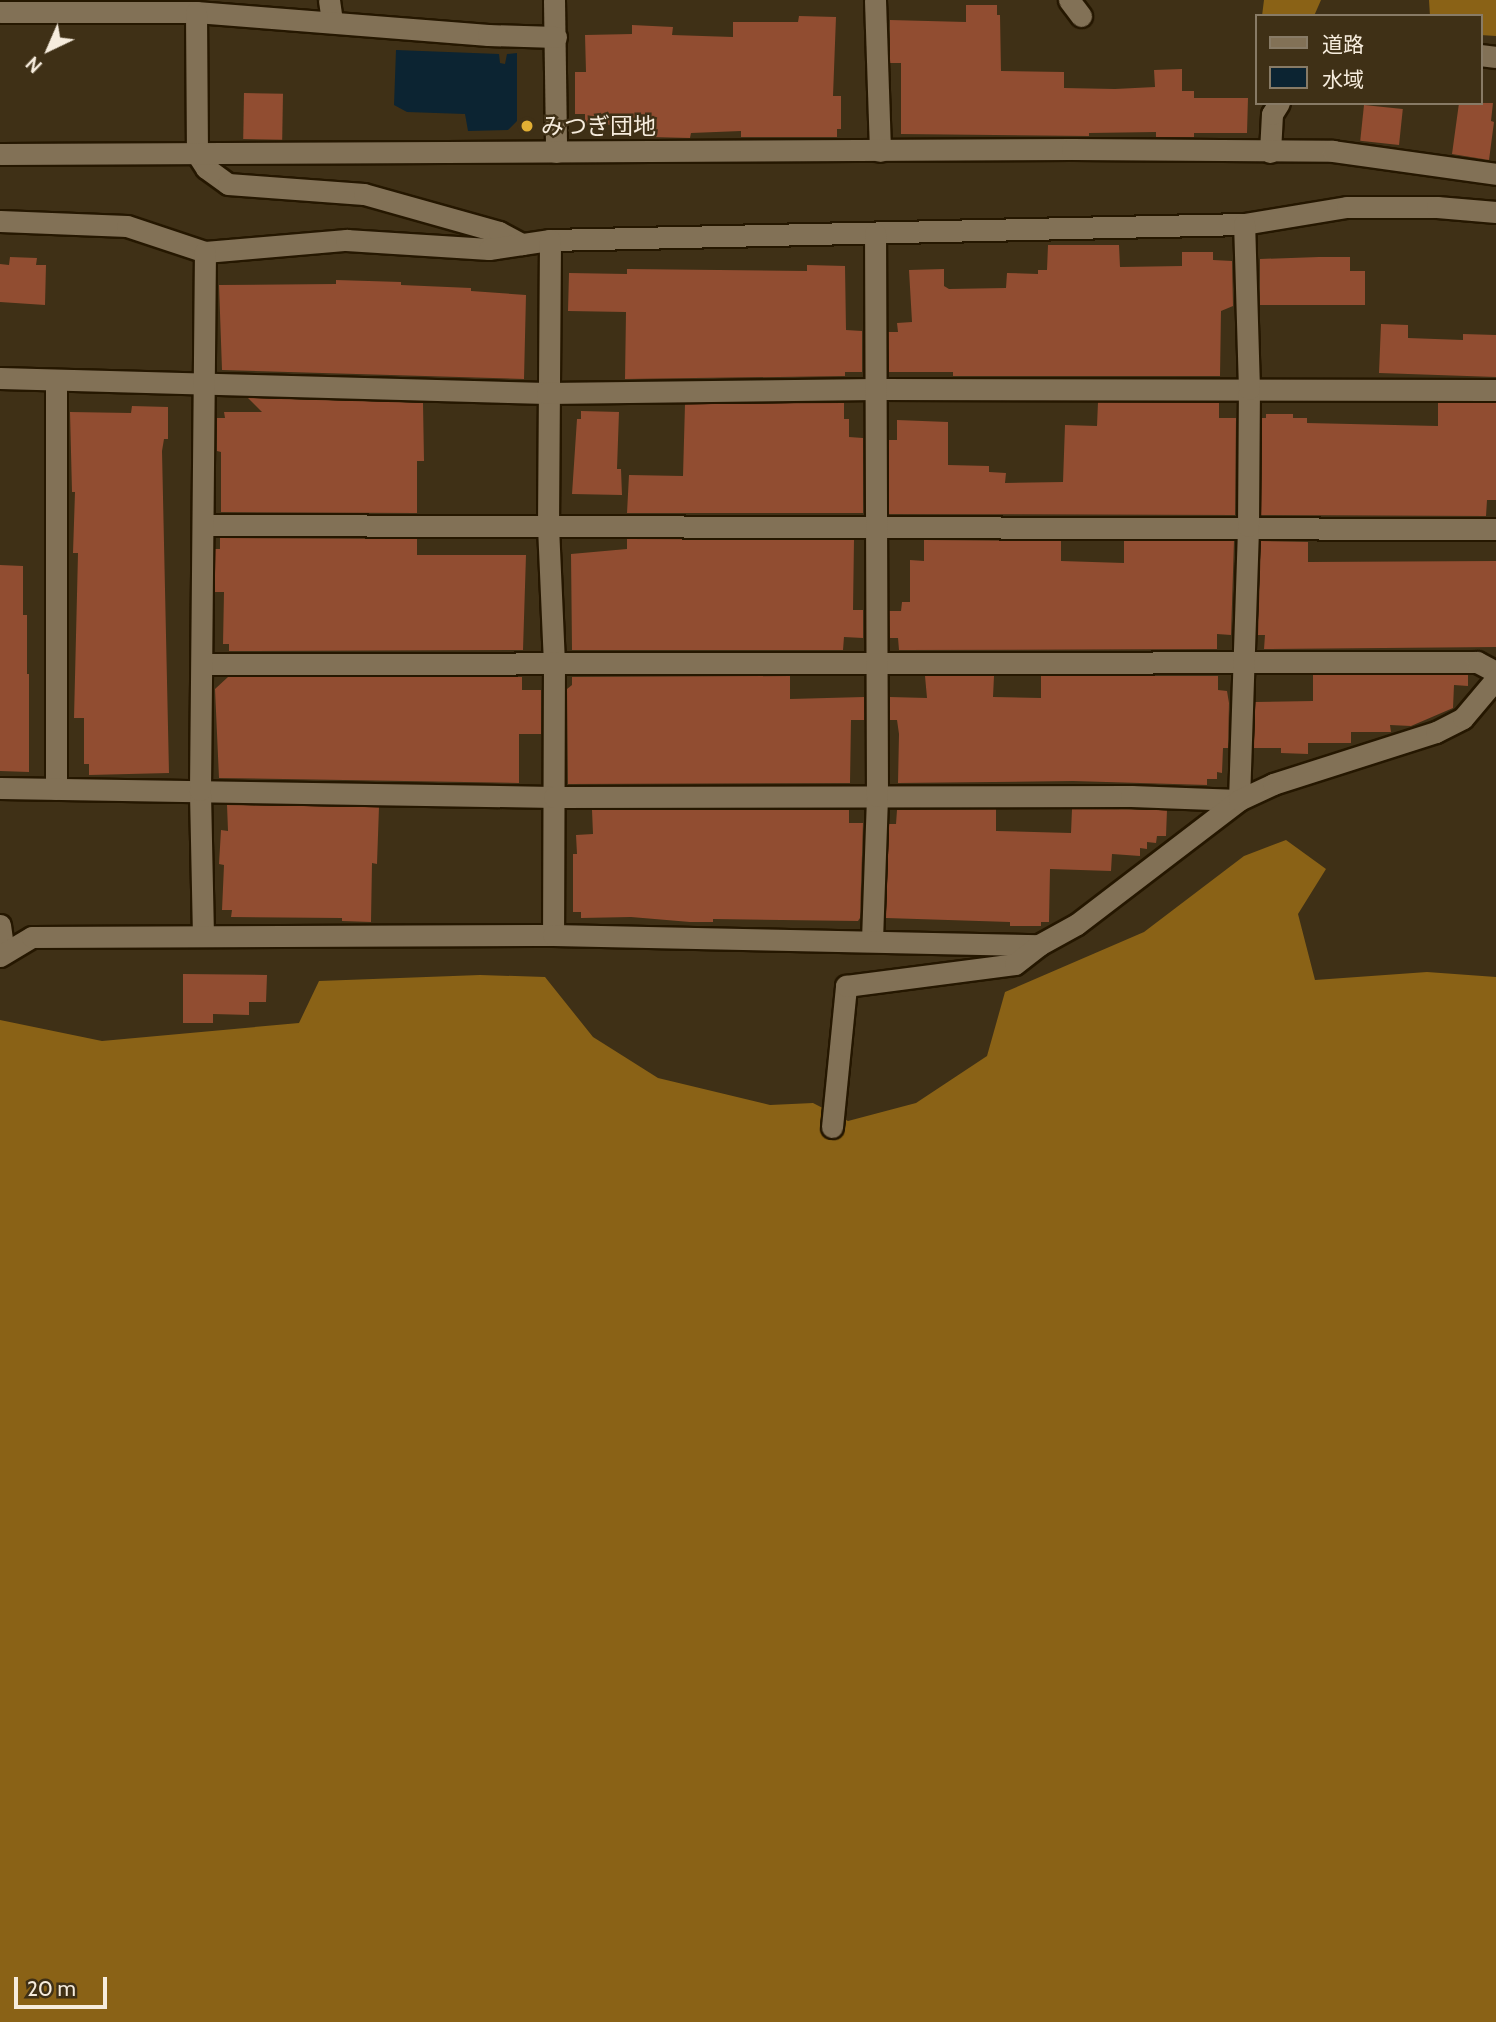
<!DOCTYPE html>
<meta charset="utf-8">
<style>
body{margin:0}
#map{position:relative;width:1496px;height:2022px;overflow:hidden;background:#3f3016;font-family:Cabin,"Noto Sans JP",sans-serif}
div>[style]{position:absolute}
[style*='--x']{left:calc(var(--x)*1px);top:calc(var(--y)*1px);width:calc(var(--w)*1px);rotate:calc(var(--a)*1deg)}
.forest>*{inset:0;background:#8a6216}
.water>*{inset:0;background:#0c2432}
.building>*{inset:0;background:#914d31;transform-origin:0 0}
.roads{filter:drop-shadow(2px 0 #251700) drop-shadow(-2px 0 #251700) drop-shadow(0 2px #251700) drop-shadow(0 -2px #251700)}
.minor>*{height:21px;margin:-10.5px;padding:0 10.5px;transform-origin:10.5px;border-radius:10.5px;background:#827156}
.dots>*{width:19px;height:19px;translate:-50% -50%;box-sizing:border-box;border:4px solid #3f3016;border-radius:50%}
span{translate:-50% -50%;white-space:nowrap;text-align:center;line-height:1.15;-webkit-text-stroke:5px #3f3016;paint-order:stroke}
.poi-label{font-size:23px;color:#f6ecdd}
.left{translate:0 -50%;text-align:left}
.legend{position:absolute;left:1255px;top:14px;width:228px;height:91px;box-sizing:border-box;background:#3f3016;border:2px solid #887b66;margin:0;padding:9px 12px;list-style:none;font-size:21px;color:#f6ecdd}
.legend li{display:flex;align-items:center;gap:14px;height:35px}
.legend b{width:35px;border:2px solid #887b66}
.north{position:absolute;left:14px;top:14px;width:70px;height:70px;-webkit-text-stroke:5px #3f3016;paint-order:stroke;rotate:224deg;font-size:19px;font-weight:700;line-height:28px;text-align:center;color:#f6ecdd}
.north::after{content:'';display:block;margin:auto;width:24px;height:32px;background:#f6ecdd;clip-path:polygon(50% 0,100% 100%,50% 72%,0 100%)}
.scale{position:absolute;left:14px;top:1977px;width:93px;height:32px;box-sizing:border-box;border:4px solid #f6ecdd;border-top:0;padding-left:9px;font-size:21px;line-height:24px;white-space:nowrap;color:#f6ecdd;-webkit-text-stroke:5px #3f3016;paint-order:stroke}
</style>
<div id="map">
<div class="forest">
<i style="clip-path:polygon(1264px 0,1321px 0,1314px 16px,1262px 16px)"></i>
<i style="clip-path:polygon(1429px 0,1496px 0,1496px 36px,1480px 35px,1480px 16px,1430px 16px)"></i>
<i style="clip-path:polygon(1286px 840px,1326px 869px,1298px 914px,1315px 980px,1427px 972px,1496px 977px,1496px 2022px,0 2022px,0 1020px,102px 1041px,299px 1023px,319px 981px,480px 975px,545px 977px,593px 1037px,658px 1078px,770px 1105px,813px 1103px,848px 1121px,916px 1103px,987px 1056px,1005px 992px,1144px 932px,1244px 856px)"></i>
</div>
<div class="water">
<i style="clip-path:polygon(396px 50px,499px 54px,500px 63px,505px 64px,507px 54px,517px 53px,517px 121px,508px 130px,468px 131px,465px 114px,407px 112px,394px 105px)"></i>
</div>
<div class="building">
<i style="clip-path:polygon(966px 5px,997px 5px,997px 15px,1000px 15px,1001px 71px,1064px 72px,1064px 88px,1115px 89px,1155px 87px,1154px 70px,1182px 69px,1182px 91px,1194px 91px,1194px 98px,1248px 98px,1247px 133px,1194px 133px,1194px 137px,1156px 137px,1156px 132px,1089px 133px,1089px 136px,901px 134px,901px 63px,890px 63px,890px 20px,966px 22px)"></i>
<i style="clip-path:polygon(799px 16px,836px 17px,833px 96px,841px 96px,841px 129px,837px 129px,837px 137px,741px 137px,741px 131px,691px 133px,690px 138px,651px 137px,651px 125px,585px 125px,585px 114px,575px 114px,575px 72px,586px 72px,585px 35px,632px 34px,632px 25px,673px 27px,672px 35px,733px 37px,733px 22px,798px 22px)"></i>
<i style="left:244px;top:93px;width:39px;height:46px;rotate:1deg"></i>
<i style="clip-path:polygon(1459px 103px,1493px 103px,1491px 121px,1494px 122px,1489px 160px,1452px 154px)"></i>
<i style="left:1364px;top:105px;width:39px;height:36px;rotate:6deg"></i>
<i style="clip-path:polygon(1048px 245px,1119px 245px,1120px 267px,1182px 266px,1182px 252px,1213px 252px,1213px 260px,1232px 261px,1233px 306px,1221px 311px,1220px 376px,953px 376px,953px 372px,889px 372px,888px 332px,898px 332px,897px 323px,912px 322px,909px 270px,944px 269px,944px 286px,949px 289px,1006px 288px,1007px 273px,1038px 274px,1038px 270px,1047px 270px)"></i>
<i style="clip-path:polygon(10px 257px,37px 258px,36px 265px,46px 265px,45px 305px,0 302px,0 264px,9px 265px)"></i>
<i style="clip-path:polygon(1319px 257px,1350px 257px,1350px 271px,1365px 271px,1365px 305px,1260px 305px,1260px 259px)"></i>
<i style="clip-path:polygon(807px 265px,845px 266px,846px 330px,862px 331px,862px 372px,845px 372px,845px 376px,625px 379px,626px 312px,568px 311px,569px 273px,627px 274px,627px 269px,807px 271px)"></i>
<i style="clip-path:polygon(336px 280px,401px 282px,401px 285px,471px 288px,471px 291px,526px 295px,524px 379px,222px 370px,219px 285px,336px 284px)"></i>
<i style="clip-path:polygon(1381px 324px,1408px 325px,1408px 338px,1463px 340px,1463px 334px,1496px 335px,1496px 377px,1379px 373px)"></i>
<i style="clip-path:polygon(248px 398px,423px 403px,424px 461px,417px 461px,417px 513px,221px 512px,221px 452px,217px 451px,217px 418px,225px 418px,224px 412px,262px 412px)"></i>
<i style="clip-path:polygon(1098px 402px,1219px 403px,1219px 418px,1236px 418px,1235px 515px,889px 514px,889px 440px,897px 440px,897px 420px,948px 422px,948px 465px,989px 466px,989px 472px,1006px 473px,1005px 483px,1063px 482px,1065px 425px,1097px 426px)"></i>
<i style="clip-path:polygon(844px 403px,844px 419px,849px 419px,849px 437px,863px 438px,863px 513px,627px 513px,629px 475px,683px 476px,685px 404px)"></i>
<i style="clip-path:polygon(1438px 403px,1496px 403px,1496px 500px,1487px 500px,1486px 516px,1261px 515px,1262px 418px,1266px 418px,1266px 414px,1293px 414px,1293px 418px,1307px 418px,1307px 423px,1438px 426px)"></i>
<i style="clip-path:polygon(132px 406px,168px 407px,168px 439px,164px 439px,162px 451px,169px 773px,89px 775px,89px 764px,84px 764px,84px 718px,74px 718px,78px 553px,73px 553px,75px 492px,72px 492px,70px 412px,131px 413px)"></i>
<i style="clip-path:polygon(581px 411px,619px 412px,617px 469px,621px 469px,622px 495px,572px 494px,577px 419px,581px 419px)"></i>
<i style="clip-path:polygon(220px 538px,417px 539px,417px 555px,526px 555px,523px 650px,229px 651px,229px 644px,223px 644px,224px 592px,215px 592px,215px 549px,220px 549px)"></i>
<i style="clip-path:polygon(627px 539px,854px 540px,853px 610px,863px 610px,863px 638px,844px 637px,843px 650px,572px 650px,571px 554px,627px 549px)"></i>
<i style="clip-path:polygon(924px 540px,1061px 541px,1061px 561px,1124px 563px,1124px 541px,1234px 541px,1231px 635px,1217px 634px,1217px 649px,899px 650px,898px 638px,890px 638px,889px 611px,901px 611px,902px 602px,910px 602px,910px 560px,924px 561px)"></i>
<i style="clip-path:polygon(1261px 541px,1308px 542px,1308px 562px,1496px 561px,1496px 647px,1264px 649px,1265px 635px,1258px 635px)"></i>
<i style="clip-path:polygon(0 565px,23px 566px,23px 615px,27px 615px,27px 674px,29px 674px,29px 772px,0 771px)"></i>
<i style="clip-path:polygon(1313px 675px,1468px 675px,1468px 686px,1454px 685px,1453px 708px,1411px 726px,1390px 725px,1391px 732px,1351px 732px,1351px 743px,1308px 743px,1308px 754px,1281px 753px,1281px 748px,1254px 748px,1255px 702px,1313px 701px)"></i>
<i style="clip-path:polygon(790px 676px,790px 699px,864px 697px,864px 720px,851px 720px,850px 783px,568px 784px,567px 689px,572px 685px,572px 677px)"></i>
<i style="clip-path:polygon(925px 676px,994px 676px,993px 697px,1041px 698px,1041px 676px,1218px 676px,1218px 690px,1227px 691px,1229px 703px,1228px 748px,1223px 748px,1222px 773px,1217px 772px,1217px 779px,1207px 779px,1207px 785px,1073px 781px,898px 783px,899px 734px,897px 720px,890px 720px,890px 697px,927px 698px)"></i>
<i style="clip-path:polygon(228px 677px,522px 677px,522px 690px,541px 690px,541px 734px,519px 734px,519px 783px,219px 778px,215px 689px)"></i>
<i style="clip-path:polygon(227px 805px,379px 807px,377px 864px,372px 863px,371px 922px,342px 921px,342px 918px,231px 917px,232px 910px,222px 910px,224px 865px,219px 864px,221px 830px,228px 831px)"></i>
<i style="clip-path:polygon(996px 809px,996px 831px,1071px 833px,1072px 809px,1167px 810px,1166px 836px,1157px 836px,1156px 843px,1147px 842px,1147px 849px,1140px 848px,1140px 856px,1112px 854px,1111px 871px,1050px 869px,1049px 922px,1041px 922px,1041px 926px,1010px 926px,1010px 922px,886px 918px,889px 824px,896px 824px,897px 810px)"></i>
<i style="clip-path:polygon(592px 810px,849px 810px,849px 823px,863px 823px,860px 918px,858px 921px,713px 919px,713px 922px,690px 922px,631px 917px,581px 918px,581px 912px,573px 912px,573px 854px,577px 854px,576px 835px,593px 834px)"></i>
<i style="clip-path:polygon(183px 974px,267px 975px,266px 1002px,249px 1002px,249px 1015px,213px 1014px,213px 1023px,183px 1023px)"></i>
</div>
<div class="roads">
<div class="minor">
<i style="--x:329;--y:0;--w:22;--a:82"></i>
<i style="--x:554;--y:0;--w:152;--a:89.2"></i>
<i style="--x:875;--y:0;--w:151;--a:88.1"></i>
<i style="--x:1069;--y:0;--w:20;--a:53"></i>
<i style="--x:0;--y:12;--w:196;--a:0"></i>
<i style="--x:196;--y:12;--w:293;--a:4.5"></i>
<i style="--x:488;--y:35;--w:68;--a:1.7"></i>
<i style="--x:196;--y:12;--w:142;--a:89.6"></i>
<i style="--x:197;--y:154;--w:17;--a:57"></i>
<i style="--x:206;--y:168;--w:27;--a:36"></i>
<i style="--x:228;--y:184;--w:136;--a:4.2"></i>
<i style="--x:364;--y:194;--w:140;--a:15.7"></i>
<i style="--x:499;--y:232;--w:26;--a:28"></i>
<i style="--x:1480;--y:55;--w:16;--a:7"></i>
<i style="--x:1270;--y:152;--w:38;--a:-87"></i>
<i style="--x:1272;--y:114;--w:13;--a:-58"></i>
<i style="--x:0;--y:154;--w:1072;--a:-0.27"></i>
<i style="--x:1072;--y:149;--w:261;--a:0.4"></i>
<i style="--x:1333;--y:151;--w:165;--a:8"></i>
<i style="--x:0;--y:221;--w:127;--a:2.3"></i>
<i style="--x:127;--y:226;--w:82;--a:18.4"></i>
<i style="--x:205;--y:252;--w:142;--a:-4.9"></i>
<i style="--x:346;--y:240;--w:143;--a:3.6"></i>
<i style="--x:489;--y:249;--w:62;--a:-8.4"></i>
<i style="--x:550;--y:240;--w:694;--a:-1.32"></i>
<i style="--x:1244;--y:224;--w:104;--a:-9.4"></i>
<i style="--x:1347;--y:207;--w:90;--a:0"></i>
<i style="--x:1437;--y:207;--w:59;--a:4.8"></i>
<i style="--x:550;--y:240;--w:286;--a:90.4"></i>
<i style="--x:548;--y:526;--w:136;--a:87.5"></i>
<i style="--x:554;--y:662;--w:273;--a:90.2"></i>
<i style="--x:0;--y:378;--w:547;--a:1.57"></i>
<i style="--x:547;--y:393;--w:329;--a:-0.7"></i>
<i style="--x:876;--y:389;--w:620;--a:0.09"></i>
<i style="--x:56;--y:381;--w:408;--a:90"></i>
<i style="--x:203;--y:525;--w:1293;--a:0.18"></i>
<i style="--x:202;--y:664;--w:1275;--a:-0.09"></i>
<i style="--x:1477;--y:662;--w:21;--a:28"></i>
<i style="--x:0;--y:788;--w:554;--a:0.93"></i>
<i style="--x:554;--y:797;--w:577;--a:-0.1"></i>
<i style="--x:1131;--y:796;--w:108;--a:2.1"></i>
<i style="--x:1239;--y:800;--w:274;--a:-88.1"></i>
<i style="--x:1248;--y:526;--w:137;--a:-89.6"></i>
<i style="--x:1249;--y:389;--w:165;--a:-91.7"></i>
<i style="--x:0;--y:925;--w:28;--a:82"></i>
<i style="--x:203;--y:936;--w:146;--a:-91.2"></i>
<i style="--x:200;--y:790;--w:538;--a:-89.47"></i>
<i style="--x:872;--y:940;--w:144;--a:-88"></i>
<i style="--x:877;--y:796;--w:563;--a:-90.2"></i>
<i style="--x:0;--y:956;--w:37;--a:-31"></i>
<i style="--x:32;--y:937;--w:521;--a:-0.22"></i>
<i style="--x:553;--y:935;--w:486;--a:1.2"></i>
<i style="--x:1039;--y:945;--w:43;--a:-28.9"></i>
<i style="--x:1077;--y:924;--w:204;--a:-37.4"></i>
<i style="--x:1239;--y:800;--w:38;--a:-25"></i>
<i style="--x:1273;--y:784;--w:171;--a:-17.7"></i>
<i style="--x:1436;--y:732;--w:30;--a:-27"></i>
<i style="--x:1463;--y:718;--w:51;--a:-49.8"></i>
<i style="--x:832;--y:1127;--w:142;--a:-84.3"></i>
<i style="--x:846;--y:986;--w:170;--a:-7.4"></i>
<i style="--x:1015;--y:964;--w:31;--a:-38"></i>
</div>
</div>
<div class="dots">
<i style="left:527px;top:126px;background:#e2af34"></i>
</div>
<div class="poi-label">
<span class="left" style="left:541px;top:126px">みつぎ団地</span>
</div>
<ul class="legend">
<li><b style="height:9px;background:#827156"></b>道路</li>
<li><b style="height:19px;background:#0c2432"></b>水域</li>
</ul>
<div class="north">N</div>
<div class="scale">20 m</div>
</div>
